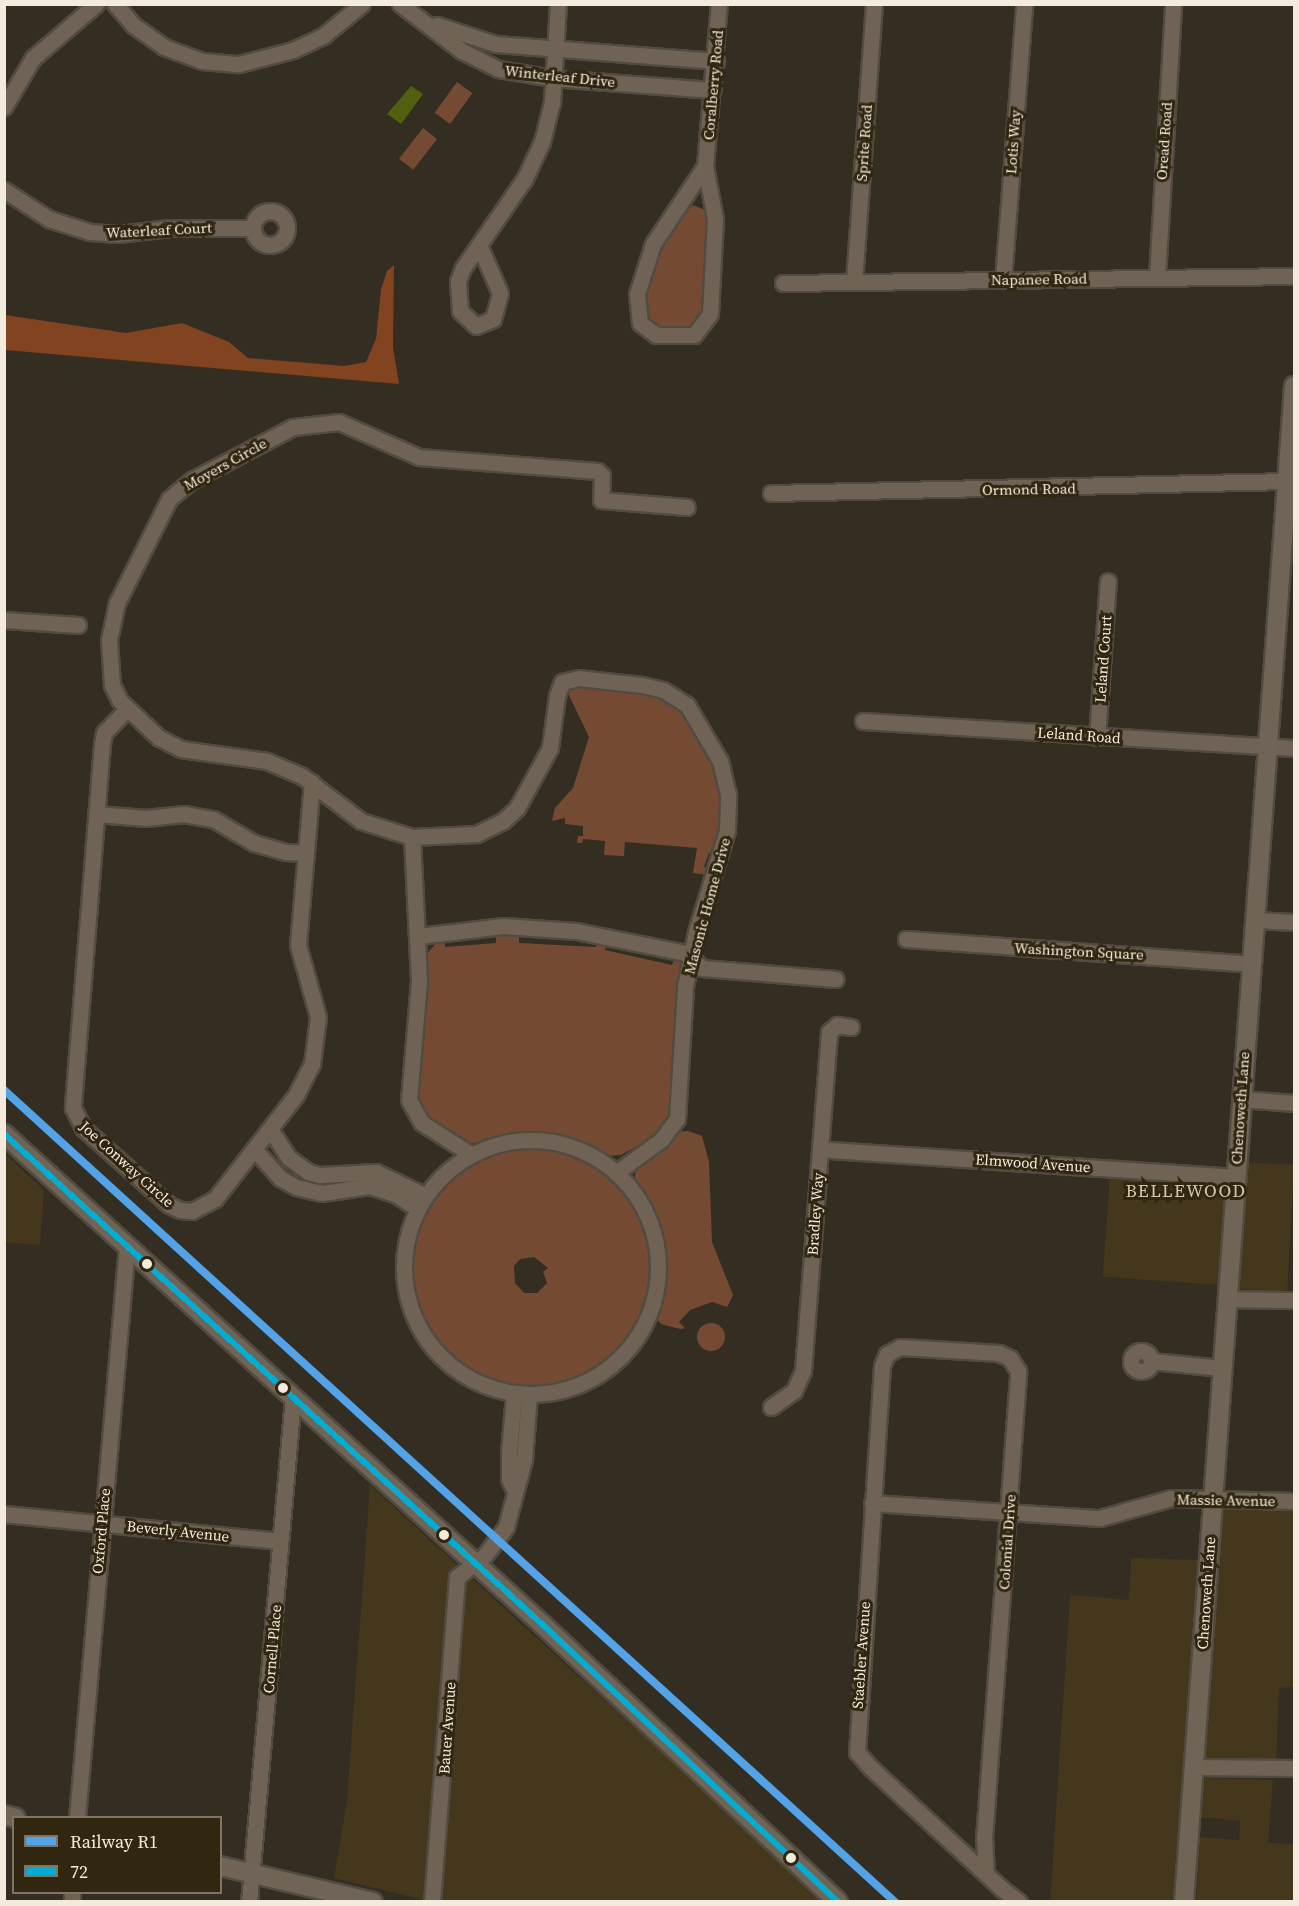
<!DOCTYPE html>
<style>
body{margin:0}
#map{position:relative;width:1299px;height:1906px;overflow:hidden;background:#342d21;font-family:"Source Serif 4",serif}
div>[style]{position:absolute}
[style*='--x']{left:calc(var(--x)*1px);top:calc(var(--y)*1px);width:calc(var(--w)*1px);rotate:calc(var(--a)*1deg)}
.built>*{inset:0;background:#44371b;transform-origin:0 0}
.green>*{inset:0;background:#754a33;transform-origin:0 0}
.round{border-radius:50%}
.forest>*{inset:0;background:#814320}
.water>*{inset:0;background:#51600e}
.roads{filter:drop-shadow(2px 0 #514b41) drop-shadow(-2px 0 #514b41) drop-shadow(0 2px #514b41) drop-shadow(0 -2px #514b41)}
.minor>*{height:15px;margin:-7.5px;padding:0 7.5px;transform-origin:7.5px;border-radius:7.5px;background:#706355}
.minor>.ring{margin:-7.5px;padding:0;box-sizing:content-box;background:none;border:15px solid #706355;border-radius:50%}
.major>*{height:18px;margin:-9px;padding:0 9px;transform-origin:9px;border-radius:9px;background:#706457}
.bus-1>*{height:6px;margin:-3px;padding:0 3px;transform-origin:3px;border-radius:3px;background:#06acd0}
.rail-1>*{height:8px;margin:-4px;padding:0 4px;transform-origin:4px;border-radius:4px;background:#53a3e8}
.dots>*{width:16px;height:16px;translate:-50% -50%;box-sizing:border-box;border:3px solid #31260f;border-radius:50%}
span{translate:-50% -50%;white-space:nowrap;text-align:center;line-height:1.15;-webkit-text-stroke:6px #31260f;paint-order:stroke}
.street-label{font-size:15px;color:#f3ecde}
.quarter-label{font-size:18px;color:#d4c6ab;letter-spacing:1.5px}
.frame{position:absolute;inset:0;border:6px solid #f3ecde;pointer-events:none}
.legend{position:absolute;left:12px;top:1816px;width:210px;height:78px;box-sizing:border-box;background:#31260f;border:2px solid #7f7562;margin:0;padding:8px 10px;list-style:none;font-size:18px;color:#f3ecde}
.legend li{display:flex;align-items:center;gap:12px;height:30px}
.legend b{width:30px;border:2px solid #7f7562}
</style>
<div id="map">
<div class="built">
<i style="clip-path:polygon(4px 1153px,44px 1190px,40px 1245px,5px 1242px)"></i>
<i style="left:1111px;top:1159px;width:118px;height:118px;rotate:4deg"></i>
<i style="left:1241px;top:1162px;width:53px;height:127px;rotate:3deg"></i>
<i style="clip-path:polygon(370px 1485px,824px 1901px,432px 1902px,334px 1878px,347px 1801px)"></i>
<i style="clip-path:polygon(1218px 1505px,1294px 1506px,1294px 1687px,1279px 1688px,1276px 1762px,1200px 1758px)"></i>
<i style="clip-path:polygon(1131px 1558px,1203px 1560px,1175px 1901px,1050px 1902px,1070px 1595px,1129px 1600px)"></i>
<i style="clip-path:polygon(1204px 1778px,1273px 1780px,1268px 1843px,1294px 1844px,1294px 1901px,1196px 1901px,1200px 1837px,1239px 1840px,1240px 1821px,1201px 1817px)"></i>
</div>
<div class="green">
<i style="left:457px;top:82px;width:19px;height:38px;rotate:36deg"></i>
<i style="left:423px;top:128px;width:18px;height:39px;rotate:38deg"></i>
<i style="clip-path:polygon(693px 205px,705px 210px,709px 219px,701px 306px,705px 313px,694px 331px,659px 332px,647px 324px,643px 308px,652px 272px,670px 227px)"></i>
<i style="clip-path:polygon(576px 683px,657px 693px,687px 713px,721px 776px,721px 830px,715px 851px,709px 853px,704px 867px,710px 870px,707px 875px,693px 873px,697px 848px,625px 842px,624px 856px,604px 855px,605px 841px,583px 839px,582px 843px,577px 843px,578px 836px,583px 836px,583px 826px,565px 824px,565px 818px,552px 821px,555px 808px,573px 788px,589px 737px,567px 691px,569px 685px)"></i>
<i style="clip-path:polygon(496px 933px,519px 935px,519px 943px,596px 947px,598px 941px,606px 942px,605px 950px,672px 965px,675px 958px,682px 962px,673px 1112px,659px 1134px,621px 1155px,607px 1156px,571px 1140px,528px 1133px,473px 1143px,458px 1141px,430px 1124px,416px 1098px,425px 956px,439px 940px,444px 939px,445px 947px,496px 943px)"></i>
<i style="clip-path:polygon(688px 1131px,702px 1136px,709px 1162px,712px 1242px,733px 1295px,727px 1307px,712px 1302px,690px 1310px,679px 1322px,685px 1328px,680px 1329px,661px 1324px,656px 1318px,663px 1271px,661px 1245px,653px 1218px,635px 1185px,635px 1175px,638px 1166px,676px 1132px)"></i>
<i style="clip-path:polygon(evenodd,532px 1145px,581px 1156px,615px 1179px,644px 1220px,653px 1270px,642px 1319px,620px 1353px,578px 1381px,529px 1391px,480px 1380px,439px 1350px,413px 1306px,407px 1266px,418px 1217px,448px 1176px,482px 1155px,532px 1145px,534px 1257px,548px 1268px,543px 1272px,547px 1283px,537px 1293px,524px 1293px,515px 1283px,514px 1266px,520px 1259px,534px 1257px)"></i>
<i class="round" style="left:697px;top:1323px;width:28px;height:28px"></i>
</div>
<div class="forest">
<i style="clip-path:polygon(394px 265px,393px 347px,399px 384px,5px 350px,5px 315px,126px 333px,182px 323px,229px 342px,248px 358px,344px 366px,366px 362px,376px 339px,381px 289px,387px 271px)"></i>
</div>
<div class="water">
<i style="clip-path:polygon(411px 86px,423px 94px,401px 124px,387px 114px)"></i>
</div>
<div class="roads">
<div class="minor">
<i style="--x:115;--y:4;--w:28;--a:49"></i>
<i style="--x:133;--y:25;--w:38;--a:35"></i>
<i style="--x:164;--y:47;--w:40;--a:20.2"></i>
<i style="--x:202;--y:61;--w:37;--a:5"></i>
<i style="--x:239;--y:64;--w:56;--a:-14.5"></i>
<i style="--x:293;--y:50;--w:33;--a:-25"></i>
<i style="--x:323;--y:36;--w:50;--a:-39.4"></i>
<i style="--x:400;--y:4;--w:78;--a:37.2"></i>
<i style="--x:462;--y:51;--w:40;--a:26.6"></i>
<i style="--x:498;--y:69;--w:56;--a:9.3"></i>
<i style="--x:553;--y:78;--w:160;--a:4.3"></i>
<i style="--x:437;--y:25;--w:62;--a:17.9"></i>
<i style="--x:496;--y:44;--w:221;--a:4.4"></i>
<i style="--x:4;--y:107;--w:57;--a:-59.4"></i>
<i style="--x:33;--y:58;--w:83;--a:-40.6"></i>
<i style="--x:705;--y:166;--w:54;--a:79.3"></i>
<i style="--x:715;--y:219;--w:95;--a:93"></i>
<i style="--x:710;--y:314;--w:26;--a:127"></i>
<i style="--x:694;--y:335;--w:38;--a:180"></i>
<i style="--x:656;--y:335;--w:20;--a:-143"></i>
<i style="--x:640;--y:323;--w:29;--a:-96"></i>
<i style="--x:637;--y:294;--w:52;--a:-72.3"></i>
<i style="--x:653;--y:244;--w:94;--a:-56.3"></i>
<i style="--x:705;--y:166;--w:163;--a:-85.1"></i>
<i style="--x:4;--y:190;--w:54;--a:32.8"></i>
<i style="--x:49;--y:219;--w:43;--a:17.6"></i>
<i style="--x:90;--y:232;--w:28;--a:4"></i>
<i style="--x:118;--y:234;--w:52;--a:-6.6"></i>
<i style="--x:170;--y:228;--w:83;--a:0"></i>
<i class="ring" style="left:253px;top:211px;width:19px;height:19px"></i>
<i style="--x:479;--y:245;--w:52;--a:66.4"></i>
<i style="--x:500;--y:293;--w:27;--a:105"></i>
<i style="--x:493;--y:319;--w:18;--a:158"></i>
<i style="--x:476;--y:326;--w:22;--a:-137"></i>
<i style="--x:460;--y:311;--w:30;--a:-94"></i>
<i style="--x:458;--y:281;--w:14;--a:-69"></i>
<i style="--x:463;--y:268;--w:109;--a:-55.4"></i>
<i style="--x:525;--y:178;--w:40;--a:-65"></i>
<i style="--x:542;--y:142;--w:41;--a:-76"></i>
<i style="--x:552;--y:102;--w:98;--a:-86.5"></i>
<i style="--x:1157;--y:277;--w:273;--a:-86.6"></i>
<i style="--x:1003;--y:280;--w:277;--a:-85.6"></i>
<i style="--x:854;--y:282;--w:279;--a:-85.9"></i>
<i style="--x:783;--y:283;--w:511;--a:-0.78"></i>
<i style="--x:771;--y:493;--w:516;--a:-1.33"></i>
<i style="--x:4;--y:620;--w:74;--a:3.9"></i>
<i style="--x:127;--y:709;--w:33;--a:134"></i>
<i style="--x:104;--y:733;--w:11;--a:100"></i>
<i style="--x:102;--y:744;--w:365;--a:94.6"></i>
<i style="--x:73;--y:1108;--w:22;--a:63"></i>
<i style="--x:83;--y:1128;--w:115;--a:41.8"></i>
<i style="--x:169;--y:1205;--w:12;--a:24"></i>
<i style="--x:180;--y:1210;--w:12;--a:5"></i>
<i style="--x:192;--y:1211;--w:26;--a:-28"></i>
<i style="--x:215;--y:1199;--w:132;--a:-52.1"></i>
<i style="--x:296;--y:1095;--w:35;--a:-63"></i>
<i style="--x:312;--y:1064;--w:47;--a:-82.7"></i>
<i style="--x:318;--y:1017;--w:75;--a:-105.5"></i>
<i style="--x:298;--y:945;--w:163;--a:-85.1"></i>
<i style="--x:863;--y:721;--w:432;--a:3.6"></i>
<i style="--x:1097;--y:737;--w:156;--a:-86"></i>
<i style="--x:96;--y:814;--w:50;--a:4.6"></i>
<i style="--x:146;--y:818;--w:38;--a:-6"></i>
<i style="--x:184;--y:814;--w:29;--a:10"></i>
<i style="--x:213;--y:819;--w:48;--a:30.3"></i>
<i style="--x:254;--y:843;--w:32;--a:16"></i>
<i style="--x:285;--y:852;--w:21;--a:3"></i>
<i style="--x:412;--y:837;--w:144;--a:87.2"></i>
<i style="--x:419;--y:981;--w:119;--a:94.8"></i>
<i style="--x:409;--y:1100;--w:26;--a:61"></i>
<i style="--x:422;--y:1123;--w:59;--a:32.6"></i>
<i style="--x:1254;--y:920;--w:40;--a:2.9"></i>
<i style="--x:419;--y:936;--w:85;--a:-6.8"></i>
<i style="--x:503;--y:926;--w:73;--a:3.9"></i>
<i style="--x:576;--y:931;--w:111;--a:11.4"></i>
<i style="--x:685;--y:953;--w:23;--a:41"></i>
<i style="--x:702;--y:968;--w:134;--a:4.7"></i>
<i style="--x:906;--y:939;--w:346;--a:4.1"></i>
<i style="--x:1241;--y:1099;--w:53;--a:4.3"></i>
<i style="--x:270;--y:1129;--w:35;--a:57"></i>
<i style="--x:289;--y:1158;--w:24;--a:36"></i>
<i style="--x:308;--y:1172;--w:12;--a:14"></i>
<i style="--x:320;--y:1175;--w:56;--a:-3.1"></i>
<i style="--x:376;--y:1172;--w:55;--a:25.6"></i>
<i class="ring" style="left:404px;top:1140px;width:239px;height:239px"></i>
<i style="--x:254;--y:1149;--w:39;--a:48"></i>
<i style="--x:280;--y:1178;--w:18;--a:29"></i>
<i style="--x:296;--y:1187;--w:27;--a:13"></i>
<i style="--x:322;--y:1193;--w:49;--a:-8.3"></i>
<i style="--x:370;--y:1186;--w:28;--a:18"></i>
<i style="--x:397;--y:1195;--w:25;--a:34"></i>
<i style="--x:830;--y:1150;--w:407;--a:3.8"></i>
<i style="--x:617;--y:1172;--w:54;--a:-36"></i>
<i style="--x:661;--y:1140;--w:26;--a:-53"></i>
<i style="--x:677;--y:1119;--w:132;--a:-86.5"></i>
<i style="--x:685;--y:987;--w:56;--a:-78.7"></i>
<i style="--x:696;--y:932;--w:107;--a:-73.1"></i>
<i style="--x:727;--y:830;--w:35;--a:-88"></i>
<i style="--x:728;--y:795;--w:35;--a:-103"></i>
<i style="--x:720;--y:761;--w:65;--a:-120.5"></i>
<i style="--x:687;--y:705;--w:28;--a:-148"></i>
<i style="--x:663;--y:690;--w:22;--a:-167"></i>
<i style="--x:642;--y:685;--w:63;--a:-173.7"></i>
<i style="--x:579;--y:678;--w:17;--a:167"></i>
<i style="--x:562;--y:682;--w:15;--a:110"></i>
<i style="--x:557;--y:696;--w:52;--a:97.7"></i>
<i style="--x:550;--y:748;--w:68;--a:118.8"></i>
<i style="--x:517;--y:808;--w:19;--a:137"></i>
<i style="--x:503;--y:821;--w:30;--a:154"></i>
<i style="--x:476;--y:834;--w:64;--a:177.3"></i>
<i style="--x:412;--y:837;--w:53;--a:-162.6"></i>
<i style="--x:361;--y:821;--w:74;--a:-142.7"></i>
<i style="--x:302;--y:776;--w:38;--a:-157"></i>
<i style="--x:267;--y:761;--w:87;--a:-172.1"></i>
<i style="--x:181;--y:749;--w:25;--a:-153"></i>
<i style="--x:159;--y:738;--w:54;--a:-136.5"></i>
<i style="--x:120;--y:701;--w:18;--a:-117"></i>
<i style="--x:112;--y:685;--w:45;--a:-93.8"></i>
<i style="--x:109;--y:640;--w:38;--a:-78"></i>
<i style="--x:117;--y:603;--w:116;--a:-63.4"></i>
<i style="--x:169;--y:499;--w:30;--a:-40"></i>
<i style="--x:192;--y:480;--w:114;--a:-27.7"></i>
<i style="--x:293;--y:427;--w:46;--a:-6.2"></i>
<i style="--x:339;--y:422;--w:87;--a:23.6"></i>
<i style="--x:419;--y:457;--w:179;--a:4.5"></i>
<i style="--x:597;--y:471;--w:6;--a:39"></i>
<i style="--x:602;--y:475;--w:25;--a:92"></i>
<i style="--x:601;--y:500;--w:86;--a:4.7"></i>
<i style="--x:1227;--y:1299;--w:67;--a:0.9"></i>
<i class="ring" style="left:1131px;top:1351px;width:5px;height:5px"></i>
<i style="--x:1151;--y:1361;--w:71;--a:5.6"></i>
<i style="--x:771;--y:1407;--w:28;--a:-35"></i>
<i style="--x:794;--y:1391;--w:22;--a:-66"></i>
<i style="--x:803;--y:1371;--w:340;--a:-85.6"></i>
<i style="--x:829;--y:1032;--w:11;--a:-41"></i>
<i style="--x:837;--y:1025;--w:14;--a:8"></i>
<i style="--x:514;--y:1489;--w:11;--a:-117"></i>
<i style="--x:509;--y:1479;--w:26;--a:-90"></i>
<i style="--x:509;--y:1453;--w:60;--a:-85.2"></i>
<i style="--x:872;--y:1503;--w:228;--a:3.8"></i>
<i style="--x:1100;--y:1518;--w:74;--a:-15.7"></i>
<i style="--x:1171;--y:1498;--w:123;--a:1.4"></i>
<i style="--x:4;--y:1514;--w:277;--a:5.6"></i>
<i style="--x:1192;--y:1767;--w:102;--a:0.6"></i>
<i style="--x:77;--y:1818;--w:575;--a:-85.01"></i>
<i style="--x:986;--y:1874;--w:35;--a:-93"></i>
<i style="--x:984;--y:1839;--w:469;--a:-85.8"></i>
<i style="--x:1018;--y:1371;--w:15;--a:-122"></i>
<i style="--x:1010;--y:1358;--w:12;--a:-156"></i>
<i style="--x:999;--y:1353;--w:99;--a:-176.5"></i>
<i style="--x:900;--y:1347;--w:15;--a:152"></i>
<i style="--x:887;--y:1354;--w:13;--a:113"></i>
<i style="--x:882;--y:1366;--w:387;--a:93.7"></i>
<i style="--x:857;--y:1752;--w:21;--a:49"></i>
<i style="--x:871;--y:1768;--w:177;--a:42.7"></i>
<i style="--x:1001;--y:1888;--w:23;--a:38"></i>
<i style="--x:72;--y:1902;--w:10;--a:-90"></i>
<i style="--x:249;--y:1902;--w:507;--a:-85.02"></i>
<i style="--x:432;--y:1902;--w:326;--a:-85.6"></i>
<i style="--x:457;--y:1577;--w:36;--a:-38"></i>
<i style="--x:485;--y:1555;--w:35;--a:-53"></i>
<i style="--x:506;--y:1527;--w:69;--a:-75"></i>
<i style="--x:524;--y:1460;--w:66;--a:-85.7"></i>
</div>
<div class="major">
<i style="--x:4;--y:1134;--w:729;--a:42.33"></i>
<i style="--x:543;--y:1625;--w:405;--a:43.2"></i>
<i style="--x:4;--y:1815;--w:12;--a:14"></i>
<i style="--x:220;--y:1866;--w:157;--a:13.2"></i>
<i style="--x:1184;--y:1902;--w:1520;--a:-85.85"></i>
</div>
</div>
<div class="bus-1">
<i style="--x:4;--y:1134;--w:729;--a:42.33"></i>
<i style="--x:543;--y:1625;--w:405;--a:43.2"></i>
</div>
<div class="rail-1">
<i style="--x:4;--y:1090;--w:1205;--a:42.34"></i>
</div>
<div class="dots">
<i style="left:147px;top:1264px;background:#f3ecde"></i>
<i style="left:283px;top:1388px;background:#f3ecde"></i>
<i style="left:444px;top:1535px;background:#f3ecde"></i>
<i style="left:791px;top:1858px;background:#f3ecde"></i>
</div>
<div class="street-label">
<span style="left:560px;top:76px;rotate:6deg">Winterleaf Drive</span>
<span style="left:713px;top:85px;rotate:-85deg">Coralberry Road</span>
<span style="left:1164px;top:141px;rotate:-86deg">Oread Road</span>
<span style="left:1013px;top:142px;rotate:-86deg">Lotis Way</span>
<span style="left:864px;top:143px;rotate:-86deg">Sprite Road</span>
<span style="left:159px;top:230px;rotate:-3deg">Waterleaf Court</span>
<span style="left:1039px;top:279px;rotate:-1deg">Napanee Road</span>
<span style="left:225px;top:464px;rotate:-29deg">Moyers Circle</span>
<span style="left:1029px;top:489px;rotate:-1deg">Ormond Road</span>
<span style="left:1103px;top:659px;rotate:-86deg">Leland Court</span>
<span style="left:1079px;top:735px;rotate:4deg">Leland Road</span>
<span style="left:707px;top:906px;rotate:-75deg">Masonic Home Drive</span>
<span style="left:1079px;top:951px;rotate:3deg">Washington Square</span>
<span style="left:1240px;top:1108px;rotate:-86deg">Chenoweth Lane</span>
<span style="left:1033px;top:1163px;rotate:4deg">Elmwood Avenue</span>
<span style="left:127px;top:1164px;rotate:42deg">Joe Conway Circle</span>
<span style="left:815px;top:1214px;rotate:-86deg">Bradley Way</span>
<span style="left:1226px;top:1500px;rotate:1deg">Massie Avenue</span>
<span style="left:101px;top:1531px;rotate:-85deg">Oxford Place</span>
<span style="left:178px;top:1531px;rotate:6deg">Beverly Avenue</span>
<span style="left:1007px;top:1542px;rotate:-86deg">Colonial Drive</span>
<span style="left:1206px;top:1593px;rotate:-86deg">Chenoweth Lane</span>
<span style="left:272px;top:1649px;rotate:-85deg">Cornell Place</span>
<span style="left:861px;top:1655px;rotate:-86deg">Staebler Avenue</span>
<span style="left:447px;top:1728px;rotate:-86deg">Bauer Avenue</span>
</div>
<div class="quarter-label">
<span style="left:1186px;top:1191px">BELLEWOOD</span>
</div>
<div class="frame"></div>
<ul class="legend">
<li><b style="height:8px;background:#53a3e8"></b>Railway R1</li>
<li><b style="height:8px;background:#06acd0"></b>72</li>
</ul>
</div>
